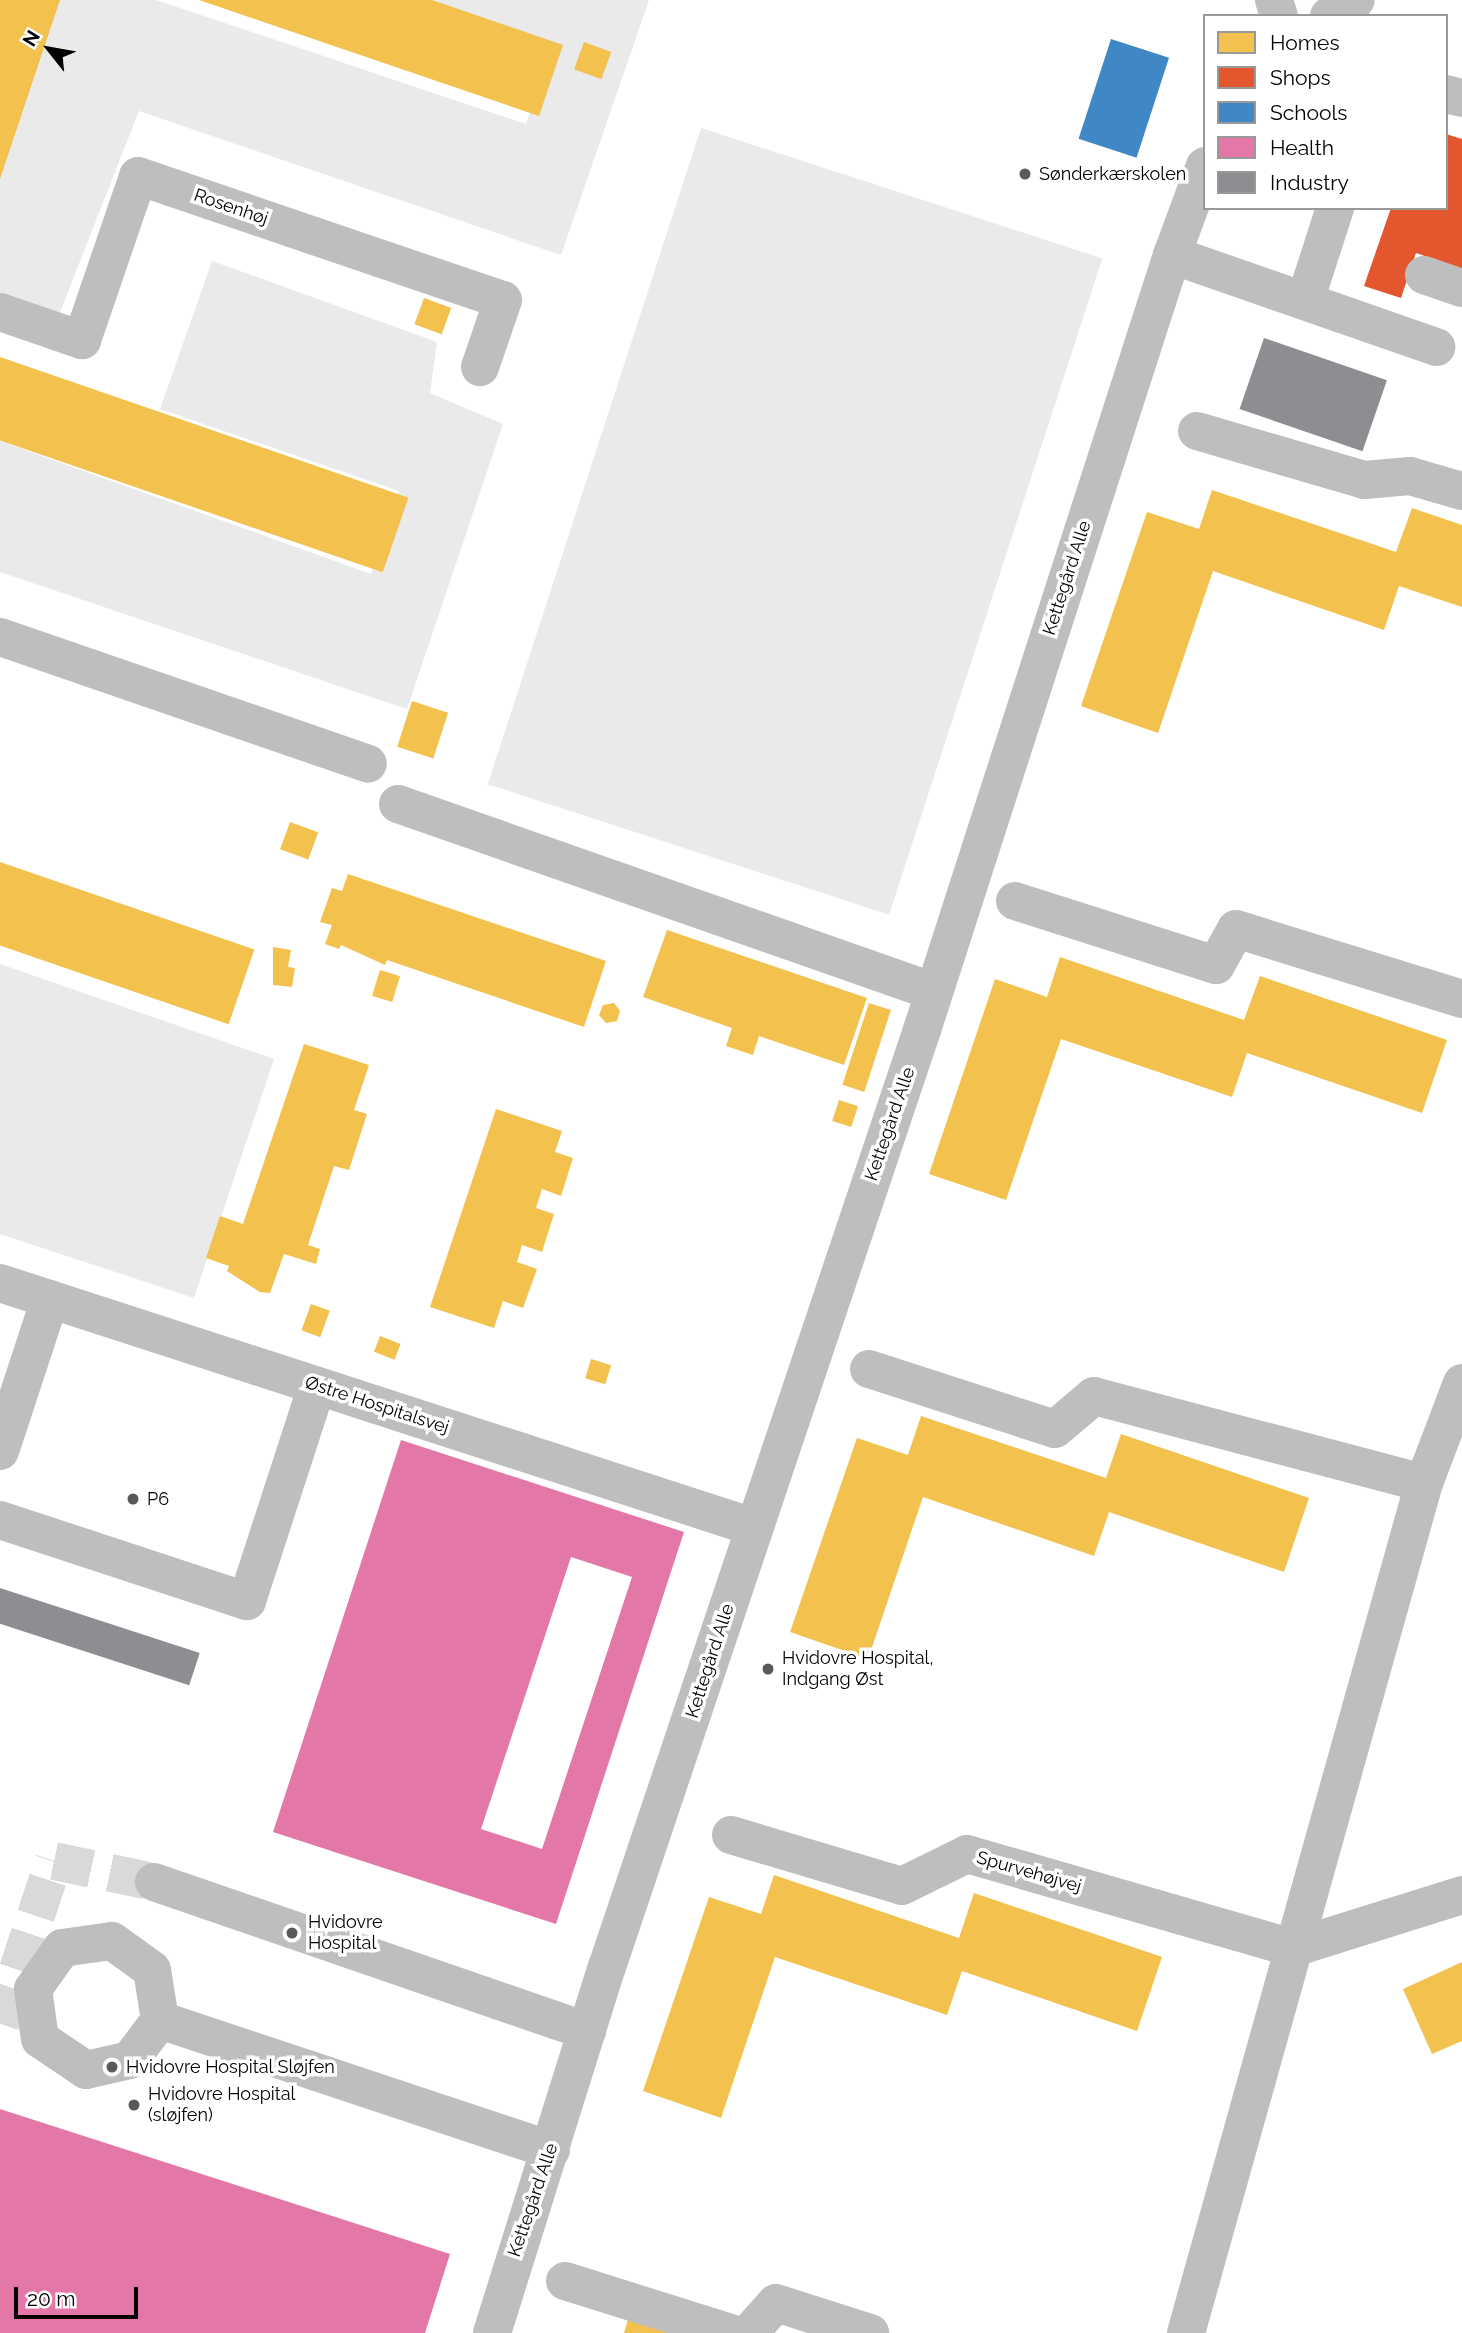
<!DOCTYPE html>
<meta charset="utf-8">
<style>
body{margin:0}
#map{position:relative;width:1462px;height:2333px;overflow:hidden;background:#fff;font-family:Raleway,sans-serif}
div>[style]{position:absolute}
[style*='--x']{left:calc(var(--x)*1px);top:calc(var(--y)*1px);width:calc(var(--w)*1px);rotate:calc(var(--a)*1deg)}
.green>*{inset:0;background:#eaeaea;transform-origin:0 0}
.homes>*{inset:0;background:#f2c14e;transform-origin:0 0}
.shops>*{inset:0;background:#e4572e}
.schools>*{inset:0;background:#3f88c5;transform-origin:0 0}
.health>*{inset:0;background:#e377a8}
.industry>*{inset:0;background:#8d8d92;transform-origin:0 0}
.minor-tunnel>*{height:38px;margin-top:-19px;transform-origin:0;background:repeating-linear-gradient(90deg,#d9d9d9 0 38px,transparent 0 57px)}
.minor>*{height:38px;margin:-19px;padding:0 19px;transform-origin:19px;border-radius:19px;background:#bebebe}
.dots>*{width:19px;height:19px;translate:-50% -50%;box-sizing:border-box;border:4px solid #fff;border-radius:50%}
span{translate:-50% -50%;white-space:nowrap;text-align:center;line-height:1.15;-webkit-text-stroke:7px #fff;paint-order:stroke}
.poi-label{font-size:18px;color:#000}
.left{translate:0 -50%;text-align:left}
.street-label{font-size:18px;color:#000}
.legend{position:absolute;left:1203px;top:14px;width:245px;height:196px;box-sizing:border-box;background:#fff;border:2px solid #999;margin:0;padding:9px 12px;list-style:none;font-size:21px;color:#000}
.legend li{display:flex;align-items:center;gap:14px;height:35px}
.legend b{width:35px;border:2px solid #999}
.north{position:absolute;left:14px;top:14px;width:70px;height:70px;-webkit-text-stroke:5px #fff;paint-order:stroke;rotate:301deg;font-size:19px;font-weight:700;line-height:28px;text-align:center;color:#000}
.north::after{content:'';display:block;margin:auto;width:24px;height:32px;background:#000;clip-path:polygon(50% 0,100% 100%,50% 72%,0 100%)}
.scale{position:absolute;left:14px;top:2287px;width:124px;height:32px;box-sizing:border-box;border:4px solid #000;border-top:0;padding-left:9px;font-size:21px;line-height:24px;white-space:nowrap;color:#000;-webkit-text-stroke:5px #fff;paint-order:stroke}
</style>
<div id="map">
<div class="green">
<i style="clip-path:polygon(52px 0,156px 0,526px 124px,553px 44px,422px 0,649px 0,561px 255px,139px 111px,53px 330px,0 312px,0 153px)"></i>
<i style="left:701px;top:128px;width:422px;height:690px;rotate:18deg"></i>
<i style="clip-path:polygon(212px 261px,437px 342px,430px 393px,503px 424px,407px 709px,0 572px,0 441px,371px 574px,399px 491px,160px 409px)"></i>
<i style="clip-path:polygon(0 964px,274px 1059px,194px 1298px,0 1234px)"></i>
</div>
<div class="homes">
<i style="clip-path:polygon(0 0,60px 0,0 179px)"></i>
<i style="clip-path:polygon(199px 0,432px 0,563px 45px,539px 116px)"></i>
<i style="left:584px;top:42px;width:29px;height:29px;rotate:20deg"></i>
<i style="left:424px;top:298px;width:29px;height:28px;rotate:20deg"></i>
<i style="left:0;top:357px;width:432px;height:79px;rotate:19deg"></i>
<i style="clip-path:polygon(1212px 490px,1396px 552px,1412px 508px,1462px 525px,1462px 607px,1399px 586px,1384px 630px,1213px 571px,1158px 733px,1081px 706px,1147px 512px,1199px 529px)"></i>
<i style="left:412px;top:701px;width:38px;height:48px;rotate:18deg"></i>
<i style="left:290px;top:822px;width:30px;height:29px;rotate:20deg"></i>
<i style="left:0;top:862px;width:269px;height:79px;rotate:19deg"></i>
<i style="clip-path:polygon(348px 874px,606px 961px,584px 1027px,387px 960px,385px 965px,341px 945px,339px 949px,325px 944px,332px 925px,320px 922px,332px 888px,342px 891px)"></i>
<i style="clip-path:polygon(667px 930px,867px 998px,844px 1065px,759px 1036px,753px 1055px,726px 1046px,732px 1028px,643px 997px)"></i>
<i style="clip-path:polygon(273px 947px,291px 950px,288px 967px,295px 968px,292px 987px,273px 985px)"></i>
<i style="clip-path:polygon(1060px 957px,1244px 1020px,1260px 976px,1447px 1040px,1422px 1113px,1247px 1053px,1232px 1097px,1061px 1039px,1006px 1200px,929px 1174px,995px 979px,1047px 997px)"></i>
<i style="left:380px;top:970px;width:21px;height:27px;rotate:17deg"></i>
<i style="clip-path:polygon(614px 1003px,620px 1011px,617px 1021px,606px 1023px,599px 1015px,603px 1005px)"></i>
<i style="left:869px;top:1003px;width:23px;height:86px;rotate:18deg"></i>
<i style="clip-path:polygon(304px 1044px,369px 1065px,354px 1110px,367px 1114px,349px 1170px,334px 1166px,308px 1245px,320px 1249px,316px 1264px,284px 1254px,270px 1293px,260px 1292px,227px 1271px,229px 1266px,206px 1258px,220px 1216px,243px 1224px)"></i>
<i style="left:839px;top:1100px;width:20px;height:22px;rotate:18deg"></i>
<i style="clip-path:polygon(496px 1109px,562px 1131px,555px 1152px,573px 1158px,561px 1196px,542px 1189px,536px 1208px,554px 1214px,542px 1252px,522px 1245px,517px 1262px,537px 1269px,523px 1308px,503px 1301px,494px 1328px,430px 1307px)"></i>
<i style="left:311px;top:1304px;width:20px;height:28px;rotate:20deg"></i>
<i style="left:380px;top:1336px;width:22px;height:17px;rotate:21deg"></i>
<i style="left:591px;top:1359px;width:21px;height:20px;rotate:17deg"></i>
<i style="clip-path:polygon(921px 1416px,1106px 1478px,1121px 1434px,1309px 1498px,1284px 1572px,1109px 1512px,1094px 1556px,923px 1497px,868px 1659px,790px 1632px,857px 1438px,908px 1455px)"></i>
<i style="clip-path:polygon(774px 1875px,959px 1938px,974px 1893px,1162px 1957px,1137px 2031px,962px 1971px,947px 2015px,775px 1957px,721px 2118px,643px 2091px,709px 1897px,761px 1914px)"></i>
<i style="clip-path:polygon(1462px 1962px,1462px 2041px,1432px 2054px,1403px 1989px)"></i>
<i style="clip-path:polygon(629px 2316px,678px 2333px,624px 2333px)"></i>
</div>
<div class="shops">
<i style="clip-path:polygon(1446px 134px,1462px 139px,1462px 269px,1416px 253px,1401px 298px,1364px 286px,1391px 208px,1446px 208px)"></i>
</div>
<div class="schools">
<i style="left:1111px;top:39px;width:61px;height:105px;rotate:18deg"></i>
</div>
<div class="health">
<i style="clip-path:polygon(evenodd,401px 1440px,684px 1532px,556px 1924px,273px 1832px,401px 1440px,571px 1557px,632px 1577px,542px 1849px,481px 1829px,571px 1557px)"></i>
<i style="clip-path:polygon(0 2109px,450px 2254px,425px 2333px,0 2333px)"></i>
</div>
<div class="industry">
<i style="left:1264px;top:338px;width:130px;height:75px;rotate:19deg"></i>
<i style="left:0;top:1588px;width:210px;height:34px;rotate:18deg"></i>
</div>
<div class="minor-tunnel">
<i style="--x:0;--y:2024;--w:172;--a:-71.7"></i>
<i style="--x:54;--y:1861;--w:102;--a:11.9"></i>
</div>
<div class="minor">
<i style="--x:1274;--y:0;--w:17;--a:73"></i>
<i style="--x:1329;--y:16;--w:31;--a:-31"></i>
<i style="--x:1446;--y:94;--w:16;--a:14"></i>
<i style="--x:1172;--y:255;--w:280;--a:19.2"></i>
<i style="--x:1424;--y:275;--w:40;--a:18.9"></i>
<i style="--x:1305;--y:301;--w:98;--a:-72.1"></i>
<i style="--x:0;--y:312;--w:87;--a:18.9"></i>
<i style="--x:82;--y:340;--w:173;--a:-71.1"></i>
<i style="--x:138;--y:176;--w:385;--a:18.8"></i>
<i style="--x:503;--y:300;--w:71;--a:108.9"></i>
<i style="--x:1197;--y:431;--w:175;--a:16.3"></i>
<i style="--x:1365;--y:480;--w:45;--a:-5.1"></i>
<i style="--x:1410;--y:476;--w:54;--a:16.1"></i>
<i style="--x:0;--y:637;--w:389;--a:19"></i>
<i style="--x:398;--y:804;--w:566;--a:19.3"></i>
<i style="--x:1015;--y:901;--w:211;--a:17.7"></i>
<i style="--x:1216;--y:965;--w:41;--a:-60.9"></i>
<i style="--x:1236;--y:929;--w:237;--a:17.2"></i>
<i style="--x:0;--y:1283;--w:792;--a:17.95"></i>
<i style="--x:869;--y:1369;--w:195;--a:17.9"></i>
<i style="--x:1055;--y:1429;--w:51;--a:-40.2"></i>
<i style="--x:1094;--y:1396;--w:341;--a:14.8"></i>
<i style="--x:0;--y:1451;--w:160;--a:-71.8"></i>
<i style="--x:0;--y:1520;--w:260;--a:18.2"></i>
<i style="--x:247;--y:1601;--w:226;--a:-72"></i>
<i style="--x:731;--y:1835;--w:178;--a:16.6"></i>
<i style="--x:902;--y:1886;--w:72;--a:-26.2"></i>
<i style="--x:967;--y:1854;--w:339;--a:16.1"></i>
<i style="--x:1293;--y:1948;--w:177;--a:-17.4"></i>
<i style="--x:154;--y:1882;--w:458;--a:19"></i>
<i style="--x:112;--y:1941;--w:49;--a:35.9"></i>
<i style="--x:152;--y:1970;--w:51;--a:80.9"></i>
<i style="--x:160;--y:2020;--w:50;--a:126.9"></i>
<i style="--x:130;--y:2060;--w:45;--a:167.2"></i>
<i style="--x:86;--y:2070;--w:55;--a:-146"></i>
<i style="--x:40;--y:2039;--w:50;--a:-98"></i>
<i style="--x:33;--y:1989;--w:50;--a:-54.7"></i>
<i style="--x:62;--y:1948;--w:50;--a:-8"></i>
<i style="--x:160;--y:2020;--w:412;--a:18.4"></i>
<i style="--x:565;--y:2281;--w:174;--a:17.4"></i>
<i style="--x:492;--y:2333;--w:384;--a:-72.6"></i>
<i style="--x:607;--y:1967;--w:989;--a:-71.42"></i>
<i style="--x:922;--y:1030;--w:814;--a:-72.12"></i>
<i style="--x:1172;--y:255;--w:95;--a:-69.7"></i>
<i style="--x:749;--y:2333;--w:40;--a:-48"></i>
<i style="--x:776;--y:2303;--w:99;--a:17.7"></i>
<i style="--x:1186;--y:2333;--w:883;--a:-74.36"></i>
<i style="--x:1424;--y:1483;--w:107;--a:-69.2"></i>
</div>
<div class="dots">
<i style="left:1025px;top:174px;background:#595959"></i>
<i style="left:133px;top:1499px;background:#595959"></i>
<i style="left:768px;top:1669px;background:#595959"></i>
<i style="left:292px;top:1933px;background:#595959"></i>
<i style="left:112px;top:2067px;background:#595959"></i>
<i style="left:134px;top:2105px;background:#595959"></i>
</div>
<div class="poi-label">
<span class="left" style="left:1039px;top:174px">Sønderkærskolen</span>
<span class="left" style="left:147px;top:1499px">P6</span>
<span class="left" style="left:782px;top:1669px">Hvidovre Hospital,<br>Indgang Øst</span>
<span class="left" style="left:308px;top:1933px">Hvidovre<br>Hospital</span>
<span class="left" style="left:126px;top:2067px">Hvidovre Hospital Sløjfen</span>
<span class="left" style="left:148px;top:2105px">Hvidovre Hospital<br>(sløjfen)</span>
</div>
<div class="street-label">
<span style="left:231px;top:207px;rotate:19deg">Rosenhøj</span>
<span style="left:1067px;top:578px;rotate:-72deg">Kettegård Alle</span>
<span style="left:890px;top:1124px;rotate:-71deg">Kettegård Alle</span>
<span style="left:377px;top:1405px;rotate:18deg">Østre Hospitalsvej</span>
<span style="left:710px;top:1661px;rotate:-72deg">Kettegård Alle</span>
<span style="left:1029px;top:1872px;rotate:16deg">Spurvehøjvej</span>
<span style="left:533px;top:2200px;rotate:-71deg">Kettegård Alle</span>
</div>
<ul class="legend">
<li><b style="height:19px;background:#f2c14e"></b>Homes</li>
<li><b style="height:19px;background:#e4572e"></b>Shops</li>
<li><b style="height:19px;background:#3f88c5"></b>Schools</li>
<li><b style="height:19px;background:#e377a8"></b>Health</li>
<li><b style="height:19px;background:#8d8d92"></b>Industry</li>
</ul>
<div class="north">N</div>
<div class="scale">20 m</div>
</div>
